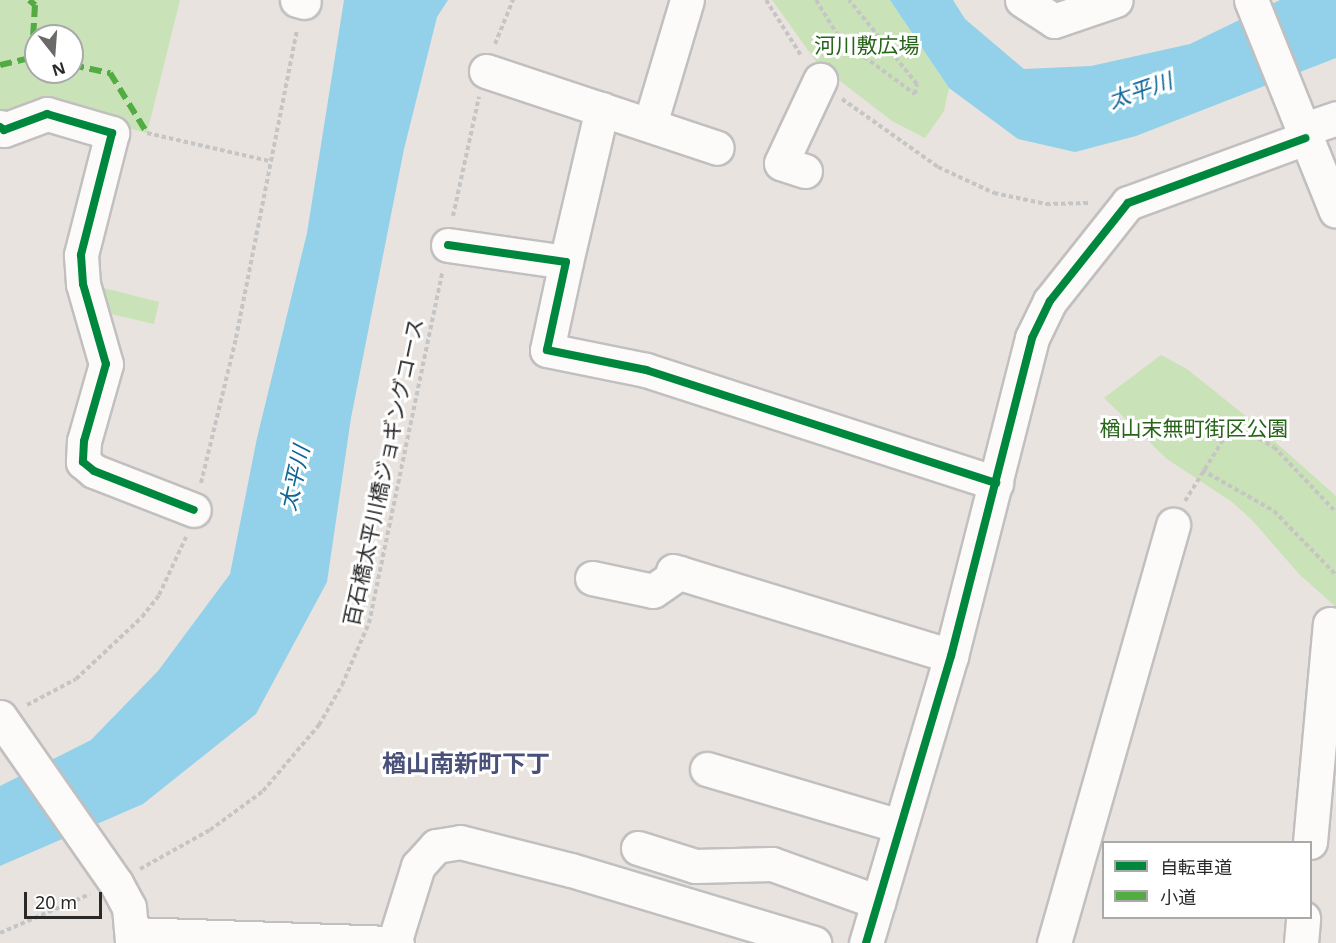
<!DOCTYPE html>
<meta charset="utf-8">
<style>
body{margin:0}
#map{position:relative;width:1336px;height:943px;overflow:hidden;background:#e8e3de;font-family:"Noto Sans","Noto Sans JP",sans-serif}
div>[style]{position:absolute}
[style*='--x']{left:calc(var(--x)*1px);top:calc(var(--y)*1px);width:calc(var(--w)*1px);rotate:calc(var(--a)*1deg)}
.green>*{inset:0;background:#c9e2b7}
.water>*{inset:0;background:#92d1e9}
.path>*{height:4px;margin-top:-2px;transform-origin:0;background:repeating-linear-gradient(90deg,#c6c5c5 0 4.5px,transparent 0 7.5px)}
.roads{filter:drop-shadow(2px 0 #c1bfc0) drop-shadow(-2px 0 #c1bfc0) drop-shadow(0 2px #c1bfc0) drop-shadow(0 -2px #c1bfc0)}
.minor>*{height:33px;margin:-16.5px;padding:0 16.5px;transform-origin:16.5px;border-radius:16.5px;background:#fcfbfa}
.quiet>*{height:6px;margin-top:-3px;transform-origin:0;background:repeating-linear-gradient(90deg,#53ab44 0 12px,transparent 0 18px)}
.cycleway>*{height:8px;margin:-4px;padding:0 4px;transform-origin:4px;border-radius:4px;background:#00873e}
span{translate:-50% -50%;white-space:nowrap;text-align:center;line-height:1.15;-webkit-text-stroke:6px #fff;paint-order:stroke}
.park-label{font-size:21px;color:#28651a}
.street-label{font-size:21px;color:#292929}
.water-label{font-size:22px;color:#0e6698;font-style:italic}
.quarter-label{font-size:24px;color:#4a5179;font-weight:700}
.legend{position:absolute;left:1102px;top:841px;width:210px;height:78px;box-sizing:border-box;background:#fff;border:2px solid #a9a9a9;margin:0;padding:8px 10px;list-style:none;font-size:18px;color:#292929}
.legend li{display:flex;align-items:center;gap:12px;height:30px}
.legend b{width:30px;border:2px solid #a9a9a9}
.north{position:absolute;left:24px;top:24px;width:60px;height:60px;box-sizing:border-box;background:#fff;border:2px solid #a9a9a9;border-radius:50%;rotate:163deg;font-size:16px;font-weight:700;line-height:24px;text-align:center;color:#292929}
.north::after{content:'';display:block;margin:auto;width:21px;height:27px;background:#6c6a68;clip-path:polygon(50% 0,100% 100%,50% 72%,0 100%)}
.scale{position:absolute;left:24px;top:892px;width:78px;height:27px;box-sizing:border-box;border:3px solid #292929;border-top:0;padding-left:8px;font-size:18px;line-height:21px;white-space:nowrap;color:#292929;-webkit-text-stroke:4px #fff;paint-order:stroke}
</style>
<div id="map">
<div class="green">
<i style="clip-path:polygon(evenodd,0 0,180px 0,147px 133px,40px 106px,0 117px,0 0,36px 36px,72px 36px,72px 72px,36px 72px,36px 36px)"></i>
<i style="clip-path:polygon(772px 0,890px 0,949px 88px,944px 111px,925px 138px,892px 121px,818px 64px)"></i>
<i style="clip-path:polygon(104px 288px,159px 302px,154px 324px,107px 313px,102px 297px)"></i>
<i style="clip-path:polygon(1161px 355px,1187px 369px,1253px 422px,1336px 496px,1336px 607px,1299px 574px,1252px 520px,1232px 502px,1167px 459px,1104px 398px)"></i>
</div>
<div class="water">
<i style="clip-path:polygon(344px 0,448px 0,437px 17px,404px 149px,351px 418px,327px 582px,256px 714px,143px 804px,0 866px,0 786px,91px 740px,158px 671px,230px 574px,257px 438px,307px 233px)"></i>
<i style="clip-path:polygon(890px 0,953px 0,965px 19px,1024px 69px,1091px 66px,1190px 44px,1280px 0,1336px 0,1336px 58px,1136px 136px,1075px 152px,1018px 139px,949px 88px)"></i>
</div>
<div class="path">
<i style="--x:766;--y:0;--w:67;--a:57.7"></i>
<i style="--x:816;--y:0;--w:46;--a:58.4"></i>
<i style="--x:840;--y:39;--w:93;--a:36.3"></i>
<i style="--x:915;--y:94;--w:10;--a:-79"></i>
<i style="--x:917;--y:84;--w:108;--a:-129"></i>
<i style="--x:495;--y:44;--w:48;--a:-67.8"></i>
<i style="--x:842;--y:99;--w:118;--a:35.3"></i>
<i style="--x:938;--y:167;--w:62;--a:24.9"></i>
<i style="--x:994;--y:193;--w:53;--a:11.9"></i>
<i style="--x:1046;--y:204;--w:45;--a:-1.3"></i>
<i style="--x:147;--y:133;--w:125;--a:12.9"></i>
<i style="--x:453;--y:216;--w:122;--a:-77.7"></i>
<i style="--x:1202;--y:470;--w:83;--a:29.7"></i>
<i style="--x:1274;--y:511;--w:89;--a:45.9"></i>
<i style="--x:201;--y:483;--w:149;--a:-76.4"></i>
<i style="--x:236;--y:338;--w:314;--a:-78.8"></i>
<i style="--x:1185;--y:501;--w:91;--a:-58.1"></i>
<i style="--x:1233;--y:424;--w:47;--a:29.3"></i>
<i style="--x:1274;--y:447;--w:90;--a:46.4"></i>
<i style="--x:27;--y:705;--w:55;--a:-28"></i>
<i style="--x:76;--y:679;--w:91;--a:-43.2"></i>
<i style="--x:142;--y:617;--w:28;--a:-52"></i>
<i style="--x:159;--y:595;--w:64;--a:-65"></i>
<i style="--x:140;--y:869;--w:80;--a:-29.1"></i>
<i style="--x:210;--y:830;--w:66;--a:-36.3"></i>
<i style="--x:263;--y:791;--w:87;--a:-49.7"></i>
<i style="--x:319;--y:725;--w:46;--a:-60.1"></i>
<i style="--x:342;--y:685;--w:68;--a:-66.5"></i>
<i style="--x:369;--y:623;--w:358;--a:-78.2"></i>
<i style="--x:0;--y:933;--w:98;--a:-23.4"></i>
</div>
<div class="roads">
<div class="minor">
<i style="--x:297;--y:0;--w:7;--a:16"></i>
<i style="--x:1022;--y:0;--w:38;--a:33"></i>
<i style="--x:1054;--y:21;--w:65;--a:-18.7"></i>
<i style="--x:1251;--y:0;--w:227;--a:68.1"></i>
<i style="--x:486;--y:71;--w:243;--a:18.4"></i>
<i style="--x:650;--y:124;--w:129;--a:-73.4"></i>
<i style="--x:0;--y:127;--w:5;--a:37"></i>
<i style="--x:4;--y:130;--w:46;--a:-20.4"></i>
<i style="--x:47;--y:114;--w:68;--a:16.3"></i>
<i style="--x:112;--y:133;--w:126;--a:104.3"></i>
<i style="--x:81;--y:255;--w:29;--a:86"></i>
<i style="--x:83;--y:284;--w:83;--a:74"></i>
<i style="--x:106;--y:364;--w:80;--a:105.9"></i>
<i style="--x:84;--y:441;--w:21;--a:93"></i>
<i style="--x:83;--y:462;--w:14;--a:39"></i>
<i style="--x:94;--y:471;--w:107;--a:21.3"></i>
<i style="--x:1302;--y:130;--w:36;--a:-19"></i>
<i style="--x:805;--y:171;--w:25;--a:-162"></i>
<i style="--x:781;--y:163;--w:92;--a:-64.8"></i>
<i style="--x:448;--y:245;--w:119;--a:8.2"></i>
<i style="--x:566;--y:262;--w:90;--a:102.2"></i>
<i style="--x:547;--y:350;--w:101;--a:11.4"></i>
<i style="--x:646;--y:370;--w:368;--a:17.9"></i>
<i style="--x:566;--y:262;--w:157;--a:-76.8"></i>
<i style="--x:673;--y:571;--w:291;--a:17"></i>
<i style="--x:592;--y:578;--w:62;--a:12"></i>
<i style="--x:653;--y:591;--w:32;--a:-35"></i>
<i style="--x:0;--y:717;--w:203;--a:55.1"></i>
<i style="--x:116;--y:883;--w:27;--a:62"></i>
<i style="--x:129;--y:907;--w:36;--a:85"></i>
<i style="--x:707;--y:769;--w:201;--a:16.5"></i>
<i style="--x:1310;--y:842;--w:219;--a:-84.8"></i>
<i style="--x:638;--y:848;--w:60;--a:17.5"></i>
<i style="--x:695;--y:866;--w:77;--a:-1.5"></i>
<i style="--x:772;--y:864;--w:113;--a:19.7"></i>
<i style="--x:133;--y:934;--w:264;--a:2"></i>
<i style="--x:394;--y:943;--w:81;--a:-72.7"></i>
<i style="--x:418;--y:866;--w:27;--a:-48"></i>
<i style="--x:436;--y:846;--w:24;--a:-9"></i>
<i style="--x:460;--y:842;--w:114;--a:14.2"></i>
<i style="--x:571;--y:870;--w:254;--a:16.7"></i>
<i style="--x:866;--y:943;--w:299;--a:-73.5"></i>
<i style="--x:951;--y:656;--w:328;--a:-75.7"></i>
<i style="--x:1032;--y:338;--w:41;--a:-64.1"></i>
<i style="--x:1050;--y:301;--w:125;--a:-51.5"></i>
<i style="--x:1128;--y:203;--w:189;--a:-20.1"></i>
<i style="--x:1054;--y:943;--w:435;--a:-74.1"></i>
<i style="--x:1301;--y:943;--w:25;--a:-85"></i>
</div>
</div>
<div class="quiet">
<i style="--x:29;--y:0;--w:8;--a:40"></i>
<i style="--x:35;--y:5;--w:51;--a:93.4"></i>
<i style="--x:0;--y:65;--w:37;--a:-13"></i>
<i style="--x:72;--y:65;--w:39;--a:12"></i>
<i style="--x:110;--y:73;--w:70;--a:58.3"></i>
</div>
<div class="cycleway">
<i style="--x:0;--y:127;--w:5;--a:37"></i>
<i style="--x:4;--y:130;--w:46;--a:-20.4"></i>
<i style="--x:47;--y:114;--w:68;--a:16.3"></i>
<i style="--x:112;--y:133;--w:126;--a:104.3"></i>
<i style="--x:81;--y:255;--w:29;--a:86"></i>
<i style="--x:83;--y:284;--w:83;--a:74"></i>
<i style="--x:106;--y:364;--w:80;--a:105.9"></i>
<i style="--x:84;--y:441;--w:21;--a:93"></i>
<i style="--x:83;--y:462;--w:14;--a:39"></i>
<i style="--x:94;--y:471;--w:107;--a:21.3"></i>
<i style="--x:448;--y:245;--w:119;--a:8.2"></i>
<i style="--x:566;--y:262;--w:90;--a:102.2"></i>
<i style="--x:547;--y:350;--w:101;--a:11.4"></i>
<i style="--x:646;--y:370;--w:368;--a:17.9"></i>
<i style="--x:866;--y:943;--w:299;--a:-73.5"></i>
<i style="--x:951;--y:656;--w:328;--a:-75.7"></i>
<i style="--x:1032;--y:338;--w:41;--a:-64.1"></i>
<i style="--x:1050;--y:301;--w:125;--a:-51.5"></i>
<i style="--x:1128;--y:203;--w:189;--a:-20.1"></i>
</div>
<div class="park-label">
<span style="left:867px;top:45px">河川敷広場</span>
<span style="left:1194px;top:428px">楢山末無町街区公園</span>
</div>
<div class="street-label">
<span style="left:383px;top:472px;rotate:-78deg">百石橋太平川橋ジョギングコース</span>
</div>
<div class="water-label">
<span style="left:1140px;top:90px;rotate:-19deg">太平川</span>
<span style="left:294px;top:478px;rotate:-77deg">太平川</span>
</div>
<div class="quarter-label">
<span style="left:466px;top:763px">楢山南新町下丁</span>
</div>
<ul class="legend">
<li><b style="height:8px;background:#00873e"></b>自転車道</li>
<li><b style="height:8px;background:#53ab44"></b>小道</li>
</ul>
<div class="north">N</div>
<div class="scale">20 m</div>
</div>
